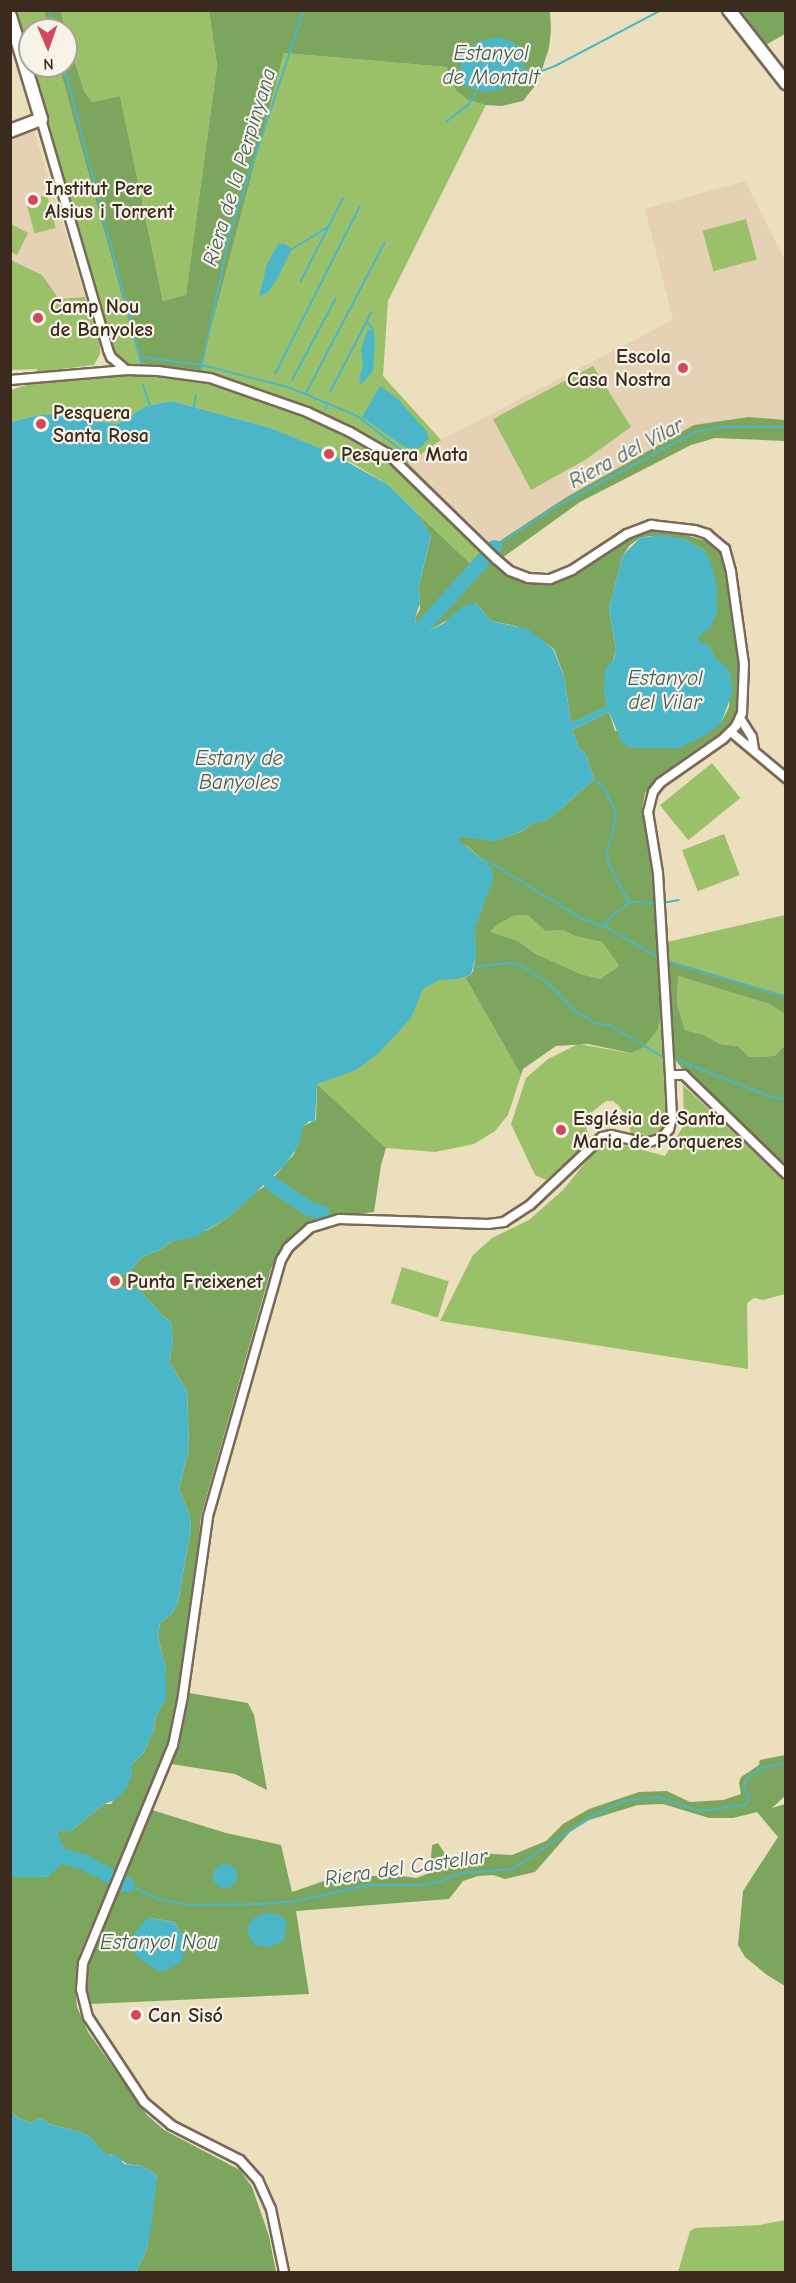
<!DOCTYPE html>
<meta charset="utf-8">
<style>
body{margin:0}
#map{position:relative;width:796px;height:2283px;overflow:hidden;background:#ebdfbd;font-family:"Comic Neue",sans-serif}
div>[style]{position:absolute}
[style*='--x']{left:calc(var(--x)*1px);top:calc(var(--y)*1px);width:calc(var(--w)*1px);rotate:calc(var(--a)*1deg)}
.built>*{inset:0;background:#e5d1b4}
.green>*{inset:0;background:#9bc06a;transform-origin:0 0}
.forest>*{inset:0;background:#7ca65e}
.water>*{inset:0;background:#4cb6c9}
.round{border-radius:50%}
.stream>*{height:2px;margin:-1px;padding:0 1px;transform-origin:1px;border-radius:1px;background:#4cb6c9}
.river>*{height:15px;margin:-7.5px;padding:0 7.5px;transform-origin:7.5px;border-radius:7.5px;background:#4cb6c9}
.roads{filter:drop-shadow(2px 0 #796956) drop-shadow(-2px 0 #796956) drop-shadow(0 2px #796956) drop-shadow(0 -2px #796956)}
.street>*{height:8px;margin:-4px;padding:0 4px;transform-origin:4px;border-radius:4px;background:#fff}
.secondary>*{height:12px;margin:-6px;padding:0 6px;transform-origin:6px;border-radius:6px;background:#fff}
.dots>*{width:16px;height:16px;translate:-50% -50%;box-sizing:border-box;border:3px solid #f7f3e8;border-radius:50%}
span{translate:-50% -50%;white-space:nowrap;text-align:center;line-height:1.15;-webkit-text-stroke:4.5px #f7f3e8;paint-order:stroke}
.poi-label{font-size:20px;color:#3b2a1e;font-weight:700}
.left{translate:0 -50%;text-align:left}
.right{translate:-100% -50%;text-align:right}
.water-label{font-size:21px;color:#415b5a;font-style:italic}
.frame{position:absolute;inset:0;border:12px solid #3b2a1e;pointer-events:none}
.north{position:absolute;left:18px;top:18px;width:60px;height:60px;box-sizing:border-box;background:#f7f3e8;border:2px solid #aca397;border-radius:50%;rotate:178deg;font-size:16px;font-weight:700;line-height:24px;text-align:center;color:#3b2a1e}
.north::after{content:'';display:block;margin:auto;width:21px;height:27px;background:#d1495b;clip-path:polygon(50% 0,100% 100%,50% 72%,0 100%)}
</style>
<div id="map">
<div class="built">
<i style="clip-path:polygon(34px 131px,85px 297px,59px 299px,42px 275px,11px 260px,11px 140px)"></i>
<i style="clip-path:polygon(745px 181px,785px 260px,785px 420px,749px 417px,565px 498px,492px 546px,407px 462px,441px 440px,673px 320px,645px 209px)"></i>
</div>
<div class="green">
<i style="clip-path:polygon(12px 11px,44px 11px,49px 30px,30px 30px,30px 66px,59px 66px,140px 363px,200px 370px,284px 53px,448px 67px,468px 100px,486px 105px,388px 301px,383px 376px,441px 440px,408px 463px,496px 551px,473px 566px,387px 484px,352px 463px,271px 428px,172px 401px,146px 406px,118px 424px,43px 414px,11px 422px,11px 390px,35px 382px,117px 374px)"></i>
<i style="clip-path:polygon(61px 11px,209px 11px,217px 65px,186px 296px,163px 301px,120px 96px,92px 102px,84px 91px)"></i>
<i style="left:47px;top:195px;width:34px;height:22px;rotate:75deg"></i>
<i style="left:746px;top:219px;width:42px;height:45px;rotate:75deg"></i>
<i style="clip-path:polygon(11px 224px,28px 233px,17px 255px,11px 252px)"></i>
<i style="clip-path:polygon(11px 260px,42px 275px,59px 299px,85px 297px,100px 345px,100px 354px,94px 365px,37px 372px,37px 369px,11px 370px)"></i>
<i style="clip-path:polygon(593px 366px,631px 427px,585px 460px,531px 490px,493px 419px)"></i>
<i style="left:712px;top:763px;width:45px;height:67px;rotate:51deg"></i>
<i style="clip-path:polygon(562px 806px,465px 977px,521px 1075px,508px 1115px,495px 1131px,474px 1144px,435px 1152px,386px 1148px,317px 1084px,450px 838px)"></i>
<i style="left:724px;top:834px;width:44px;height:45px;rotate:69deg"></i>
<i style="clip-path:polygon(528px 915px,545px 931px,563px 930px,575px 936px,602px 942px,619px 966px,600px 979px,581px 974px,536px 954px,518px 941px,490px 933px,494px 926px,513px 916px)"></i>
<i style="clip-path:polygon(785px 915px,785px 995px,668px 960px,667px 942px)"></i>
<i style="clip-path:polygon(678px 976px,769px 1004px,785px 1014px,785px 1045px,774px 1056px,749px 1057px,738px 1046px,720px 1044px,704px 1035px,685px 1030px,677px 1004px)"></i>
<i style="clip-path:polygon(661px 1011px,668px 1116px,662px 1130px,651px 1138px,637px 1138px,631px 1134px,627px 1118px,619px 1106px,613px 1101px,606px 1101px,592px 1112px,581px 1116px,591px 1140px,546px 1180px,535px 1175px,511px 1124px,526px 1078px,548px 1059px,578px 1044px,630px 1053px,658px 1029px)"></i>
<i style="clip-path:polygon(683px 1085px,785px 1182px,785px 1294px,763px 1300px,754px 1298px,747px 1303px,748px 1369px,440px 1321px,473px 1255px,492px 1238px,529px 1220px,564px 1189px,600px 1144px,606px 1140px,665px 1156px,684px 1125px)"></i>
<i style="left:402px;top:1267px;width:49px;height:38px;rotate:17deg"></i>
<i style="clip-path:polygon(785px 2220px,785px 2272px,678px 2272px,690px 2231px,695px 2228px,760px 2225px)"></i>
</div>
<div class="forest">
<i style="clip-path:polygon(44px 11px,61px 11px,66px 30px,49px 30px)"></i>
<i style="clip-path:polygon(209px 11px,550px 11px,551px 30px,549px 48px,538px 82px,523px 101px,502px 106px,486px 105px,468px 100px,456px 90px,447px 67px,284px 53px,200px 370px,140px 363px,59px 66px,66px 66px,66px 31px,84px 91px,92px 102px,120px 96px,163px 301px,186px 295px,217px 65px)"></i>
<i style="clip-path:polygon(736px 11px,785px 11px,785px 34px,764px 46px)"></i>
<i style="clip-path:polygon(evenodd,749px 417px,785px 420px,785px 441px,715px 438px,691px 445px,580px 502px,495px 563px,509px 576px,543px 584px,569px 577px,622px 543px,652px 530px,671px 531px,707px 541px,718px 548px,727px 568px,741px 670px,739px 704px,732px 722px,723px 731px,660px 775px,645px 793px,642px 809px,655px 887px,661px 1011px,658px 1029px,644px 1047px,631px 1053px,588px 1044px,556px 1046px,523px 1069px,521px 1075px,465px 977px,471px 975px,473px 971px,476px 955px,475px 927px,487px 895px,492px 868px,468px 846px,457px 842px,457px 839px,462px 837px,495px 841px,524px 831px,532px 823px,544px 821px,555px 814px,594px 779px,586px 755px,579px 748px,572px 730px,609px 712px,615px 731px,721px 723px,729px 707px,731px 676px,716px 660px,709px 646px,697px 641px,696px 638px,717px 613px,717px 589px,704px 550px,684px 539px,650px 536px,640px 538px,630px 545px,623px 555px,609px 608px,616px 650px,604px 693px,608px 706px,571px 723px,564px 676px,554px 649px,542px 641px,516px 626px,491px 621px,476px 603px,427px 632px,416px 625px,415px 618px,420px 609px,419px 586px,431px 536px,416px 512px,473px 566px,496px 551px,492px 546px,565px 498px,694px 425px,749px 417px,528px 915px,545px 931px,563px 930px,575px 936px,602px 942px,619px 966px,600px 979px,581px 974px,536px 954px,518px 941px,490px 932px,495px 926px,513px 916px,528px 915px)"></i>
<i style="clip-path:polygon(668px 960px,785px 995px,785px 1014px,769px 1004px,678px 976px,677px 1004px,685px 1030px,704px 1035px,720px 1044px,738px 1046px,749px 1057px,774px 1056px,785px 1045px,785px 1170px,684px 1071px,673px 1057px)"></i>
<i style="clip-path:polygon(317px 1084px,386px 1148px,381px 1165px,374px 1212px,322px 1218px,300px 1228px,283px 1244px,271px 1269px,201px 1516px,194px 1589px,173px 1723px,166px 1749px,80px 1953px,75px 1984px,77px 2007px,88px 2032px,147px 2115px,164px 2130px,240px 2170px,252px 2187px,269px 2236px,276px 2272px,136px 2272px,147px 2249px,157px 2175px,142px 2166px,127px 2164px,112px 2154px,106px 2155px,90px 2137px,77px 2131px,49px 2124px,41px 2118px,31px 2123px,18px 2118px,11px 2111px,11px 1877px,48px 1877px,58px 1830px,71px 1831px,104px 1804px,111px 1804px,132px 1775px,132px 1764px,144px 1752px,154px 1730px,156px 1715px,166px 1699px,166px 1669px,158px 1637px,160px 1623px,172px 1614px,178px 1602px,191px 1528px,190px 1517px,179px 1489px,189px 1449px,187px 1391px,169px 1362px,173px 1342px,171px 1322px,163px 1316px,139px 1289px,113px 1287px,108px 1284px,107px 1280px,129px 1272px,142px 1257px,160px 1250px,171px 1242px,208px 1230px,230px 1216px,252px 1194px,267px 1185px,294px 1154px,303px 1126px,316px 1120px)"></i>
<i style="clip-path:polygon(189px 1693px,248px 1703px,254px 1715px,267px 1790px,235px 1774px,171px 1764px)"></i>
<i style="clip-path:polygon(evenodd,785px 1755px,785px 1796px,772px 1808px,785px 1804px,785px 1986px,767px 1975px,745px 1957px,738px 1945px,743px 1891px,778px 1837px,757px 1812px,733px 1818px,709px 1818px,663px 1804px,638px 1805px,589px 1820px,570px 1832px,535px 1872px,505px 1879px,493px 1875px,478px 1876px,463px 1881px,449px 1899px,296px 1911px,309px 1994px,89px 2004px,86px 1989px,91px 1953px,152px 1810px,226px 1833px,281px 1845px,292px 1892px,327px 1880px,351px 1877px,396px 1875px,416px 1878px,430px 1873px,432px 1845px,438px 1843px,450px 1862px,478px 1853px,512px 1855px,546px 1841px,563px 1824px,589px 1809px,639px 1792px,667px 1791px,690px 1802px,723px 1800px,741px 1794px,739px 1783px,741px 1777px,759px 1765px,760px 1760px,785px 1755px,152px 1918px,174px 1922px,184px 1937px,186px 1947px,154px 1966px,142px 1960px,144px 1923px,152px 1918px)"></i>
</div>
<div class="water">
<i style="clip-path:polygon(498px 37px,513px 42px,518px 48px,524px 57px,522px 72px,501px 89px,487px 92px,465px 86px,460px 75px,462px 54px,478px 42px)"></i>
<i style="clip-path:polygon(278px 244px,285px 244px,292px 249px,277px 279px,268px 292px,259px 297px,267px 264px)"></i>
<i style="clip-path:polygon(373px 329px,375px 341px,373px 371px,361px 385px,359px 379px,363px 366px,361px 349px,367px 331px)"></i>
<i style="clip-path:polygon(380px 386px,398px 399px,427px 432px,429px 438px,420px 448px,406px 448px,362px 417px)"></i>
<i style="clip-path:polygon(172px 401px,271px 428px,331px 453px,387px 484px,416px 512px,431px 535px,419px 586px,420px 603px,415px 618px,416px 625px,423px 631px,427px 632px,444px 623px,461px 607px,476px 603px,491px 621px,528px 629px,553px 649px,564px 676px,571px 723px,607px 706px,604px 693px,605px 668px,614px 659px,616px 650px,609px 608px,623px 555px,640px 538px,660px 535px,684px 539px,704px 550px,711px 563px,717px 589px,717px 613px,710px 628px,696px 638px,709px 646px,717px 660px,727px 667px,731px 676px,732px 694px,721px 723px,704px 736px,679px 748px,630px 748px,622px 743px,609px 712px,572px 730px,579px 748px,586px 755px,594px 779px,555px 814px,544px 821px,532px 823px,524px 830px,495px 841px,462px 837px,457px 839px,492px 868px,493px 880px,475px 927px,476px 955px,471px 975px,457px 979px,439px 980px,423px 989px,411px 1018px,379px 1053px,356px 1070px,317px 1084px,315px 1122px,310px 1121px,303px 1126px,299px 1145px,284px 1166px,230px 1216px,197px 1236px,171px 1242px,160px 1250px,142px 1257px,129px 1272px,107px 1280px,108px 1284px,113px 1287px,139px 1289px,163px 1316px,171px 1322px,173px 1342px,169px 1362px,187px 1391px,189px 1449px,179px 1489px,190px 1517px,191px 1528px,178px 1602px,172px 1614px,160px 1623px,158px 1637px,166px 1669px,166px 1699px,156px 1715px,154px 1730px,144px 1752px,132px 1764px,132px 1775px,125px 1790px,116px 1800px,104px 1804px,71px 1831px,57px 1832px,65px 1849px,60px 1866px,47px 1877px,11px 1877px,11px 422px,43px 414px,118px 424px,146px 406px)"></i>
<i class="round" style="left:213px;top:1864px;width:24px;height:24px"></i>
<i style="clip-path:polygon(272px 1913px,282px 1916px,287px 1922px,284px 1941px,270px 1947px,255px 1945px,248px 1934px,249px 1925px,253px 1919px,261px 1914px)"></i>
<i style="clip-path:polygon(152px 1918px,174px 1922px,184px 1937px,186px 1947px,181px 1962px,167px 1971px,158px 1971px,136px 1956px,130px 1945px,135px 1932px,147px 1919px)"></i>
<i style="clip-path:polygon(11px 2111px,18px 2118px,31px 2123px,41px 2118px,49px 2124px,77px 2131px,90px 2137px,106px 2154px,117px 2155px,124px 2164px,142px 2166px,157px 2175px,151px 2229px,147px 2249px,136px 2272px,11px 2272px)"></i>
</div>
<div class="stream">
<i style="--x:49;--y:10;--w:21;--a:76"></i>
<i style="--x:64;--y:66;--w:309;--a:75.4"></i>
<i style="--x:523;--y:69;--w:12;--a:24"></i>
<i style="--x:534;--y:74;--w:22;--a:-21"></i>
<i style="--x:555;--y:66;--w:120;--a:-27.8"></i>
<i style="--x:446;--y:122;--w:29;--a:-38"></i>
<i style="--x:469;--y:104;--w:15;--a:-58"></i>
<i style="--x:292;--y:249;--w:42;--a:-31.4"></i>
<i style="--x:301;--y:281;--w:93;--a:-63.2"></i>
<i style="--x:367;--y:322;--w:9;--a:49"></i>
<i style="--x:142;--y:357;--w:61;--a:7.6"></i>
<i style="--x:202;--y:365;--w:92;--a:14.5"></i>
<i style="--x:291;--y:388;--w:72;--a:23"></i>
<i style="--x:357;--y:416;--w:66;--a:37.6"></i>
<i style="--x:409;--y:456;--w:9;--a:-54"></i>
<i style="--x:201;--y:369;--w:143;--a:-77.9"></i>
<i style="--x:231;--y:229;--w:231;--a:-71.6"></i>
<i style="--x:275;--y:374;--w:188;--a:-63.2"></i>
<i style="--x:292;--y:380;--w:93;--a:-61.8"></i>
<i style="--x:143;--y:385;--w:21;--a:71"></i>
<i style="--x:330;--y:392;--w:89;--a:-62.6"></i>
<i style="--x:306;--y:393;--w:170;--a:-62.4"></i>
<i style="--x:194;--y:407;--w:12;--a:-81"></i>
<i style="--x:325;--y:409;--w:7;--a:-63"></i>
<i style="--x:494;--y:547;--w:77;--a:-32.9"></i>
<i style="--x:559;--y:505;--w:154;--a:-28.2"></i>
<i style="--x:695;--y:432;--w:26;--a:-11"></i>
<i style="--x:721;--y:427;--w:65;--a:0"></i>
<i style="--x:594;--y:779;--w:10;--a:37"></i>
<i style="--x:602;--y:785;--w:30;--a:63"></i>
<i style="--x:616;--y:812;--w:23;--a:100"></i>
<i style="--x:612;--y:835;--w:18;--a:109"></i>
<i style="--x:606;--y:852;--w:13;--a:77"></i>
<i style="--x:609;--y:865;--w:43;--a:62.2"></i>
<i style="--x:629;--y:903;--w:28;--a:142"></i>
<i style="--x:607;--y:920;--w:7;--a:98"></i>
<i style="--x:606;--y:927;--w:62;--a:29.9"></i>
<i style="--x:483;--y:858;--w:115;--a:31.5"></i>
<i style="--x:581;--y:918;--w:27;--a:20"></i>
<i style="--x:629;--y:901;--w:27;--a:6"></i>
<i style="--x:662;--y:903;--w:17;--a:-10"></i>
<i style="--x:665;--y:961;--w:126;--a:16.6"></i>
<i style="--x:474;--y:967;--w:33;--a:-7"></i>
<i style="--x:507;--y:963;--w:12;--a:5"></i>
<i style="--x:519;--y:964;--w:35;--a:33"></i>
<i style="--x:548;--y:983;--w:40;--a:46"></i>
<i style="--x:576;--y:1012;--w:22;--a:30"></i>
<i style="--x:595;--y:1023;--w:16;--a:11"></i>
<i style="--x:611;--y:1026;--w:61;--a:30.8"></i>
<i style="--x:675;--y:1059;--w:101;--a:21.5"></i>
<i style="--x:769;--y:1096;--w:17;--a:13"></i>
<i style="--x:126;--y:1884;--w:33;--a:25"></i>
<i style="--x:156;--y:1898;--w:33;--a:12"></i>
<i style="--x:188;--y:1905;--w:75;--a:-0.8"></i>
<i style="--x:263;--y:1904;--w:33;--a:-5"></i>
<i style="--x:296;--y:1901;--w:74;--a:-12.5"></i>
<i style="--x:368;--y:1885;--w:54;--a:0"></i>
<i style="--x:422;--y:1885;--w:19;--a:-12"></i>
<i style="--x:441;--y:1881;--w:22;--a:-21"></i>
<i style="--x:462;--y:1873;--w:51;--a:-4.5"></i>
<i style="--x:513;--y:1869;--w:93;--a:-34"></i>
<i style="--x:590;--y:1817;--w:38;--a:-25"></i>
<i style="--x:624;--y:1801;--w:33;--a:-7"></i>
<i style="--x:657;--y:1797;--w:45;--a:18"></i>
<i style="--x:700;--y:1811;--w:44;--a:-7.8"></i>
<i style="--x:744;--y:1805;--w:5;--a:-37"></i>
<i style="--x:748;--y:1802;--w:6;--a:-81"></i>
<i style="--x:749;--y:1796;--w:7;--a:-124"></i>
<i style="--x:745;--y:1790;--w:11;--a:-85"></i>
<i style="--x:746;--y:1779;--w:19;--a:-36"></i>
<i style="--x:761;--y:1768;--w:26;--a:-13"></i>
</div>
<div class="river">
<i style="--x:419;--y:630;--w:112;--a:-47.9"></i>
<i style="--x:270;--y:1182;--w:46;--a:34.4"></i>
<i style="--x:308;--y:1208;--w:14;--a:17"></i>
<i style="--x:63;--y:1856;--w:20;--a:15"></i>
<i style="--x:82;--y:1861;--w:50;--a:27.6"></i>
</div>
<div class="roads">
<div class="street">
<i style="--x:41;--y:119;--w:241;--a:73.8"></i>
<i style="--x:108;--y:350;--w:8;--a:67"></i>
<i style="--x:111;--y:357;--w:20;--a:41"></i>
<i style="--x:10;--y:380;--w:117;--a:-4.9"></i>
<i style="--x:127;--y:370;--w:31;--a:2"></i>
<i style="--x:158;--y:371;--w:52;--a:7.7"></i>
<i style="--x:210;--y:378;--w:103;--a:19.3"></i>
<i style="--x:307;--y:412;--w:47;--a:24.9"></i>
<i style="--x:350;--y:432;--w:44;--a:30.1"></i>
<i style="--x:388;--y:454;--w:151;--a:44.2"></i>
<i style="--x:496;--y:559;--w:18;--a:41"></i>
<i style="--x:510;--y:571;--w:19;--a:21"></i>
<i style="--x:528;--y:578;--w:22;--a:3"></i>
<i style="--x:550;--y:579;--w:24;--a:-22"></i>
<i style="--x:572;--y:570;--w:66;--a:-33.2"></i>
<i style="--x:627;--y:534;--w:26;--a:-21"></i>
<i style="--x:651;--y:525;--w:44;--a:6.5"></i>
<i style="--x:695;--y:530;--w:13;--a:18"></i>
<i style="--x:707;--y:534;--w:23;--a:40"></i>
<i style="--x:725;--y:549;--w:24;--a:75"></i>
<i style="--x:731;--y:572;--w:93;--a:82"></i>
<i style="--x:744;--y:664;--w:49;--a:92.3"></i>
<i style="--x:742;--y:713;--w:14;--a:115"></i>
<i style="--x:736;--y:726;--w:18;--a:135"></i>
<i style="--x:723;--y:739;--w:77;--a:145.1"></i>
<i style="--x:660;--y:783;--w:11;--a:128"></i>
<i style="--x:653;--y:792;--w:21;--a:104"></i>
<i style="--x:648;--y:812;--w:62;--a:80.7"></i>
<i style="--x:658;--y:873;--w:202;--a:86.6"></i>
<i style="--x:670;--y:1075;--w:43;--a:87.3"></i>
<i style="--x:672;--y:1118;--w:11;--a:105"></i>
<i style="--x:669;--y:1129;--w:11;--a:128"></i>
<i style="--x:662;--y:1138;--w:17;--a:163"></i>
<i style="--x:646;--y:1143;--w:36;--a:-167"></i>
<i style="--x:611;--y:1135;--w:9;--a:167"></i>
<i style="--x:602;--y:1137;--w:99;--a:136.6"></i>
<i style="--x:530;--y:1205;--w:31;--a:147"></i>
<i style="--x:504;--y:1222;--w:16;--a:173"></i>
<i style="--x:488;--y:1224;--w:149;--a:-178.1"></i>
<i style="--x:339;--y:1219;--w:30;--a:163"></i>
<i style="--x:310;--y:1228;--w:30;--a:138"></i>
<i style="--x:288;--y:1248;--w:14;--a:120"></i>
<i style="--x:281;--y:1260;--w:267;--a:105.9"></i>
<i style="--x:208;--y:1517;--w:181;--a:98"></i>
<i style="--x:183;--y:1696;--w:50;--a:101.5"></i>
<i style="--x:173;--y:1745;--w:236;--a:112.4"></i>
<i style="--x:83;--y:1963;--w:26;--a:94"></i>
<i style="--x:81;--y:1989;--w:29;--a:76"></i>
<i style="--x:88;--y:2017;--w:102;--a:56.6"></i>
<i style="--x:144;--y:2102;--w:35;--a:40"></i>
<i style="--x:171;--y:2125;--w:77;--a:26.9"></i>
<i style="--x:240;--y:2160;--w:27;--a:48"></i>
<i style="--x:258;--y:2180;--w:32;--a:66"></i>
<i style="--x:271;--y:2209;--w:64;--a:78.3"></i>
<i style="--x:740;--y:718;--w:22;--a:58"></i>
<i style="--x:752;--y:737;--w:12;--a:81"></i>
<i style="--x:731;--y:732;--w:72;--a:39.9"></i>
<i style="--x:670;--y:1075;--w:14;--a:0"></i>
<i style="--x:684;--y:1075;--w:142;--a:44.1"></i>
</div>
<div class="secondary">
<i style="--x:729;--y:10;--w:93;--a:52"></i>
<i style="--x:10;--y:16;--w:108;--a:73.2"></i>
<i style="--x:41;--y:119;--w:33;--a:159"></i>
</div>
</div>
<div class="dots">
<i style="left:33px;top:200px;background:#d1495b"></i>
<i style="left:38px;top:318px;background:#d1495b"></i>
<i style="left:683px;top:368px;background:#d1495b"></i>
<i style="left:41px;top:424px;background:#d1495b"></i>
<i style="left:329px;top:454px;background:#d1495b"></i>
<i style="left:561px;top:1130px;background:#d1495b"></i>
<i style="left:115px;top:1281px;background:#d1495b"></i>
<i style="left:136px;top:2015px;background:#d1495b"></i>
</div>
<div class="poi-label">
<span class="left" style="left:45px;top:200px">Institut Pere<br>Alsius i Torrent</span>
<span class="left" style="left:50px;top:318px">Camp Nou<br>de Banyoles</span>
<span class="right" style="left:671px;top:368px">Escola<br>Casa Nostra</span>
<span class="left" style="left:53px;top:424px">Pesquera<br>Santa Rosa</span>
<span class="left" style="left:341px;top:454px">Pesquera Mata</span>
<span class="left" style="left:573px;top:1130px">Església de Santa<br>Maria de Porqueres</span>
<span class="left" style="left:127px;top:1281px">Punta Freixenet</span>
<span class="left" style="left:148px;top:2015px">Can Sisó</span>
</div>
<div class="water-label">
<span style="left:491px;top:65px">Estanyol<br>de Montalt</span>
<span style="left:239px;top:167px;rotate:-73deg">Riera de la Perpinyana</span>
<span style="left:626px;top:453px;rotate:-28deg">Riera del Vilar</span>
<span style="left:665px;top:690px">Estanyol<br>del Vilar</span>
<span style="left:239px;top:770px">Estany de<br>Banyoles</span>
<span style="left:406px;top:1867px;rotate:-8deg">Riera del Castellar</span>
<span style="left:159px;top:1942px">Estanyol Nou</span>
</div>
<div class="frame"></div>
<div class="north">N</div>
</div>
